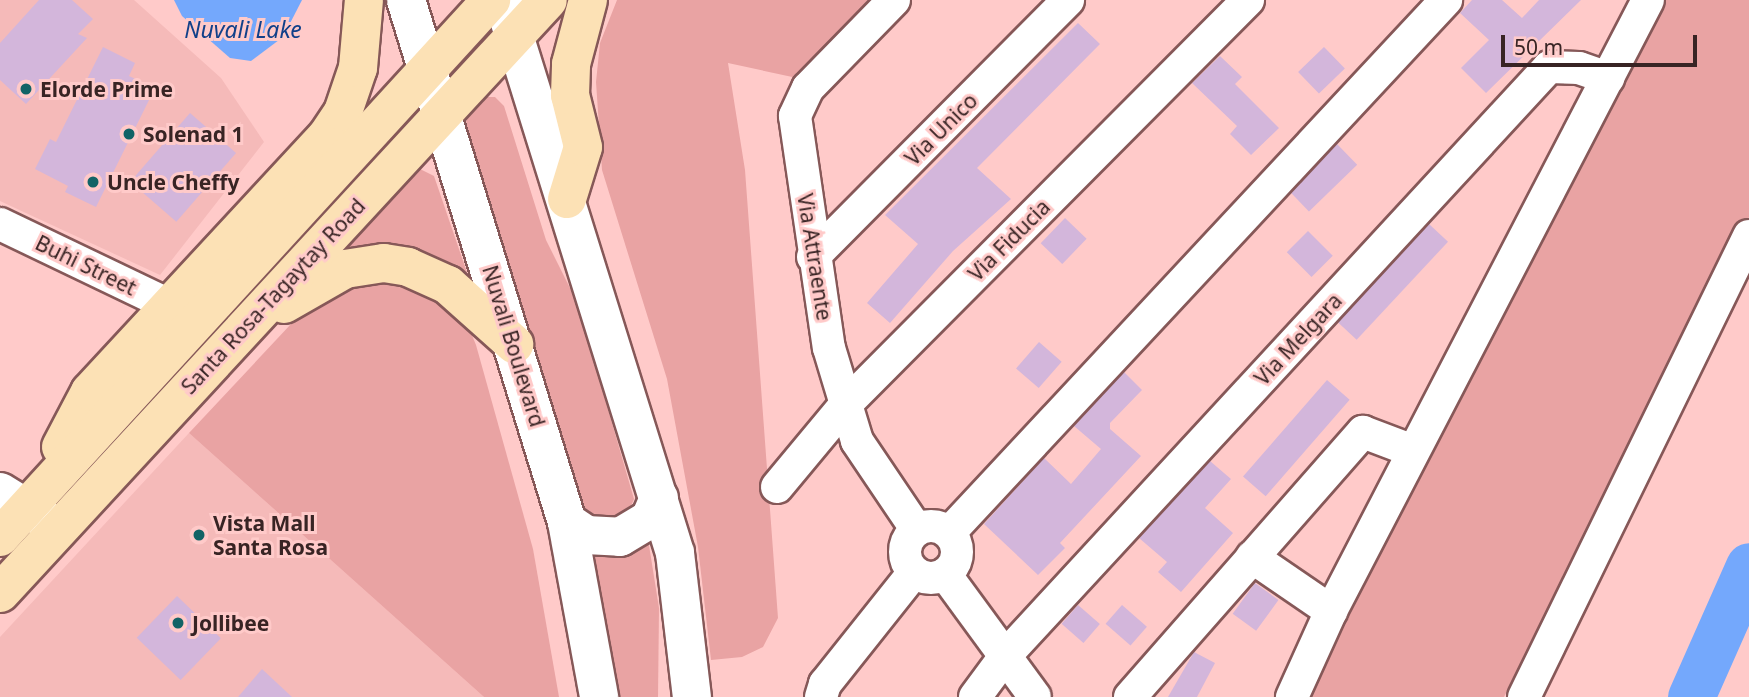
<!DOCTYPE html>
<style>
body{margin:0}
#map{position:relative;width:1749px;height:697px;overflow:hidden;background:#ffcac9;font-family:"Noto Sans",sans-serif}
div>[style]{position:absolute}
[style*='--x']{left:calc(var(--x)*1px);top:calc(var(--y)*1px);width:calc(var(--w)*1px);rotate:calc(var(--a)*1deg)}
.built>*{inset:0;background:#f5bab9}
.green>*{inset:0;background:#e9a3a3}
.water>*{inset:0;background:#74a8fc}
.river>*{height:47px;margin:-23.5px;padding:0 23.5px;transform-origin:23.5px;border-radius:23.5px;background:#74a8fc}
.building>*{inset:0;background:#d3b6db;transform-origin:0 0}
.roads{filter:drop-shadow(2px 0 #865858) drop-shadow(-2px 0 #865858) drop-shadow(0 2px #865858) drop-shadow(0 -2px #865858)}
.street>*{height:32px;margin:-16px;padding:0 16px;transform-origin:16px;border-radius:16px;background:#fff}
.street>.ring{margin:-16px;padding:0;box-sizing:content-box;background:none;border:32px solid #fff;border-radius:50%}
.secondary>*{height:38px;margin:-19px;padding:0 19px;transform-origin:19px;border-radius:19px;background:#fff}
.primary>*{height:38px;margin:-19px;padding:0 19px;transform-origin:19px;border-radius:19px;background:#fce1b5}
.dots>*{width:19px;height:19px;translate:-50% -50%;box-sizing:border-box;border:4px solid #ffcac9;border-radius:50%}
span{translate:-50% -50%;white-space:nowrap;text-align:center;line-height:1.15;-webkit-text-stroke:6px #ffcac9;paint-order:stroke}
.poi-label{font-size:21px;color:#382424;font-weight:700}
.left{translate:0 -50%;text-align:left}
.street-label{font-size:21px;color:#382424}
.water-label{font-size:23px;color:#114089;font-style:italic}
.scale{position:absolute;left:1501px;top:35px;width:196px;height:32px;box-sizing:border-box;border:4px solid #382424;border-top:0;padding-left:9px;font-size:21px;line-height:24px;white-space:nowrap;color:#382424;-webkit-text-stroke:5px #ffcac9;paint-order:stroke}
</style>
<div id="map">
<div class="built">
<i style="clip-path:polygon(0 0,134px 0,221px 78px,264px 142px,160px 275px,0 201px)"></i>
<i style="clip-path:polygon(189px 433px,484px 697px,0 697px,0 637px)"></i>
</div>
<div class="green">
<i style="clip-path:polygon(617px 0,872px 0,797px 78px,728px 63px,745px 170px,778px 618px,763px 647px,742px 657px,711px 660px,698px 547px,667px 379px,602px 170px,596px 82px,600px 43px)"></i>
<i style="clip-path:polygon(1662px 0,1749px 0,1749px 217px,1504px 697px,1303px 697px)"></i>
<i style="clip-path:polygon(485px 97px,495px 97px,504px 106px,546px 240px,577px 302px,634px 499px,625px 520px,581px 515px,545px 382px,467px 136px,466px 116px)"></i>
<i style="clip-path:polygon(418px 168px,434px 176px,473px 290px,329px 261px)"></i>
<i style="clip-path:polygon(409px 275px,469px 328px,476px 345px,533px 549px,559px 697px,484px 697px,189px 433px,306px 308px,333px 287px)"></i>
<i style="clip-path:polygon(648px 539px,659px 608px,658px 697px,614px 697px,588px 550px)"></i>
</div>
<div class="water">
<i style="clip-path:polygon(174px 0,302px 0,283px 37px,251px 61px,230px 58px,182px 16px)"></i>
</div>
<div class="river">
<i style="--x:1691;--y:697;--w:143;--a:-66.1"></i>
</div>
<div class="building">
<i style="clip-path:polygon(39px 0,72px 0,93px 19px,78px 34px,87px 38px,26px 104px,0 80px,0 43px)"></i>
<i style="clip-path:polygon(1472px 0,1502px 0,1522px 18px,1539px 0,1581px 0,1486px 93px,1461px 68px,1489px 40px,1460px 13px)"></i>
<i style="clip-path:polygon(1078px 23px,1100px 44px,977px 168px,1011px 199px,953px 251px,890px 323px,867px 303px,918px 244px,885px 215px)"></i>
<i style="clip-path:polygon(103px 47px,135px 63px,129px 76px,155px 88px,96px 207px,65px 192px,68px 186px,35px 169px,50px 139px,56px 142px)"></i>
<i style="left:1324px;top:47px;width:30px;height:36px;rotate:46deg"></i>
<i style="clip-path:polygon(1220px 56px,1242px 77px,1235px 84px,1279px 128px,1251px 155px,1230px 134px,1237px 126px,1192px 83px)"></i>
<i style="left:190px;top:113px;width:61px;height:91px;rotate:41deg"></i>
<i style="left:1337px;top:144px;width:29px;height:67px;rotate:46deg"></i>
<i style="left:1065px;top:218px;width:30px;height:35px;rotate:44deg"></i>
<i style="left:1429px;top:224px;width:26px;height:134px;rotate:43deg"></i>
<i style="left:1308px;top:231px;width:35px;height:30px;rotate:45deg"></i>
<i style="left:1039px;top:342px;width:30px;height:35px;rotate:41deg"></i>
<i style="clip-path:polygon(1124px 372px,1142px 390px,1110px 423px,1110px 429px,1141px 456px,1060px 543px,1065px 548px,1038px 575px,984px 524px,1044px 458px,1071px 484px,1101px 449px,1074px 426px)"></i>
<i style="left:1327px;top:380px;width:30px;height:128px;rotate:41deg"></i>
<i style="clip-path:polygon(1210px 461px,1231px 479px,1205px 508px,1233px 533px,1181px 592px,1158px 572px,1167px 562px,1139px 538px)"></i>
<i style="left:1255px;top:583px;width:29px;height:38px;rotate:36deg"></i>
<i style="left:177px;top:596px;width:61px;height:58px;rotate:44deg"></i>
<i style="left:1078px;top:605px;width:29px;height:25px;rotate:41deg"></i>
<i style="left:1122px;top:605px;width:33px;height:25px;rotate:41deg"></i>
<i style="clip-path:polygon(1194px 652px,1215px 663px,1197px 697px,1168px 697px)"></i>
<i style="clip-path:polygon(262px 669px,292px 697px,238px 697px)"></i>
</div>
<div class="roads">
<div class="street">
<i style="--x:894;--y:0;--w:123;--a:134.3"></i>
<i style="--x:808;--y:88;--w:31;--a:115"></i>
<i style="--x:795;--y:116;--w:234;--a:81.7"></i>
<i style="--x:829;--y:348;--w:97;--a:73.2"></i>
<i style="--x:857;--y:441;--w:107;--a:56"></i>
<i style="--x:0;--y:224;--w:190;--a:25.6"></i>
<i style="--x:813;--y:257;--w:362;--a:-45.2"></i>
<i style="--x:777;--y:487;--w:108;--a:-50.3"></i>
<i style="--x:846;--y:404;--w:570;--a:-45.14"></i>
<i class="ring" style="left:905px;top:526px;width:20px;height:20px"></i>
<i style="--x:949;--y:533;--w:729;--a:-47"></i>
<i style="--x:1252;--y:557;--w:96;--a:34.4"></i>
<i style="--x:945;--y:574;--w:152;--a:53.8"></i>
<i style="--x:821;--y:697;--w:14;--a:-73"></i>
<i style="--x:825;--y:684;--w:143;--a:-51.5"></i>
<i style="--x:975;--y:697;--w:52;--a:-53.6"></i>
<i style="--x:1006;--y:655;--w:800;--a:-47.28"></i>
<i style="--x:1549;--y:67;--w:30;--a:2"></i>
<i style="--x:1579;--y:68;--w:31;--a:19"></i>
<i style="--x:1130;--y:697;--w:353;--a:-48.7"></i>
<i style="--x:1363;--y:432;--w:53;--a:20.8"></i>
<i style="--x:1292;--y:697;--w:94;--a:-65.6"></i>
<i style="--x:1331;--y:611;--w:688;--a:-62.58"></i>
<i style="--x:1524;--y:697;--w:513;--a:-63.98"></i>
</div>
<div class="secondary">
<i style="--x:406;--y:0;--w:546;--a:72.86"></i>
<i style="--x:567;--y:522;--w:178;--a:79.6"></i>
<i style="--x:503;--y:0;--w:579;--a:72.72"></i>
<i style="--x:675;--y:553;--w:145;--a:83.3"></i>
<i style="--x:0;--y:492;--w:65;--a:31.7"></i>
<i style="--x:567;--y:522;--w:23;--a:34"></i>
<i style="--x:586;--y:535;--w:34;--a:3"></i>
<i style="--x:620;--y:537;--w:35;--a:-31"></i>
<i style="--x:650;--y:519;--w:23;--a:-67"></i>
</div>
<div class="primary">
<i style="--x:567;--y:199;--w:54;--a:-72.9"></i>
<i style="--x:583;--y:147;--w:54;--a:-104"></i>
<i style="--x:570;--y:95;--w:31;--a:-88"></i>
<i style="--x:571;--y:64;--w:66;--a:-75.1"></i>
<i style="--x:284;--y:304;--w:70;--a:-29.8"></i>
<i style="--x:345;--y:269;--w:39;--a:-9"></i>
<i style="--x:384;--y:263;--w:24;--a:9"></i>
<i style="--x:408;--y:267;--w:44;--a:24.2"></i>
<i style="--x:448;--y:285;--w:89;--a:41.8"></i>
<i style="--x:61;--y:447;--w:62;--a:-62.2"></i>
<i style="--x:90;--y:392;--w:349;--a:-47.2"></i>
<i style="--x:327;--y:136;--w:29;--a:-56"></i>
<i style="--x:343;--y:112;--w:46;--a:-71.2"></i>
<i style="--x:358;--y:68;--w:68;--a:-85"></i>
<i style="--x:0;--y:537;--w:728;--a:-47.56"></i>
<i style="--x:0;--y:593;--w:807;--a:-47.26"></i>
</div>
</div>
<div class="dots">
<i style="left:26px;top:89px;background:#126366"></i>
<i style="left:129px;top:134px;background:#126366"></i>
<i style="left:93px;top:182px;background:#126366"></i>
<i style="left:199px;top:535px;background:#126366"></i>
<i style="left:178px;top:623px;background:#126366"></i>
</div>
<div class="poi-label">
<span class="left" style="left:40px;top:89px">Elorde Prime</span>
<span class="left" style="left:143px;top:134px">Solenad 1</span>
<span class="left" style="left:107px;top:182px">Uncle Cheffy</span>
<span class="left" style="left:213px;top:535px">Vista Mall<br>Santa Rosa</span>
<span class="left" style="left:192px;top:623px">Jollibee</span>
</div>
<div class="street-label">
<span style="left:941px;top:129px;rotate:-45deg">Via Unico</span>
<span style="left:1009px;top:240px;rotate:-45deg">Via Fiducia</span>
<span style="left:815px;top:257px;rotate:81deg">Via Attraente</span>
<span style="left:86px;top:265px;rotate:26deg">Buhi Street</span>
<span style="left:273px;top:296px;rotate:-47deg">Santa Rosa-Tagaytay Road</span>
<span style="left:1298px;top:339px;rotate:-47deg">Via Melgara</span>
<span style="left:514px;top:346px;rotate:73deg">Nuvali Boulevard</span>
</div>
<div class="water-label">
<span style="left:243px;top:29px">Nuvali Lake</span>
</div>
<div class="scale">50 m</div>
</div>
